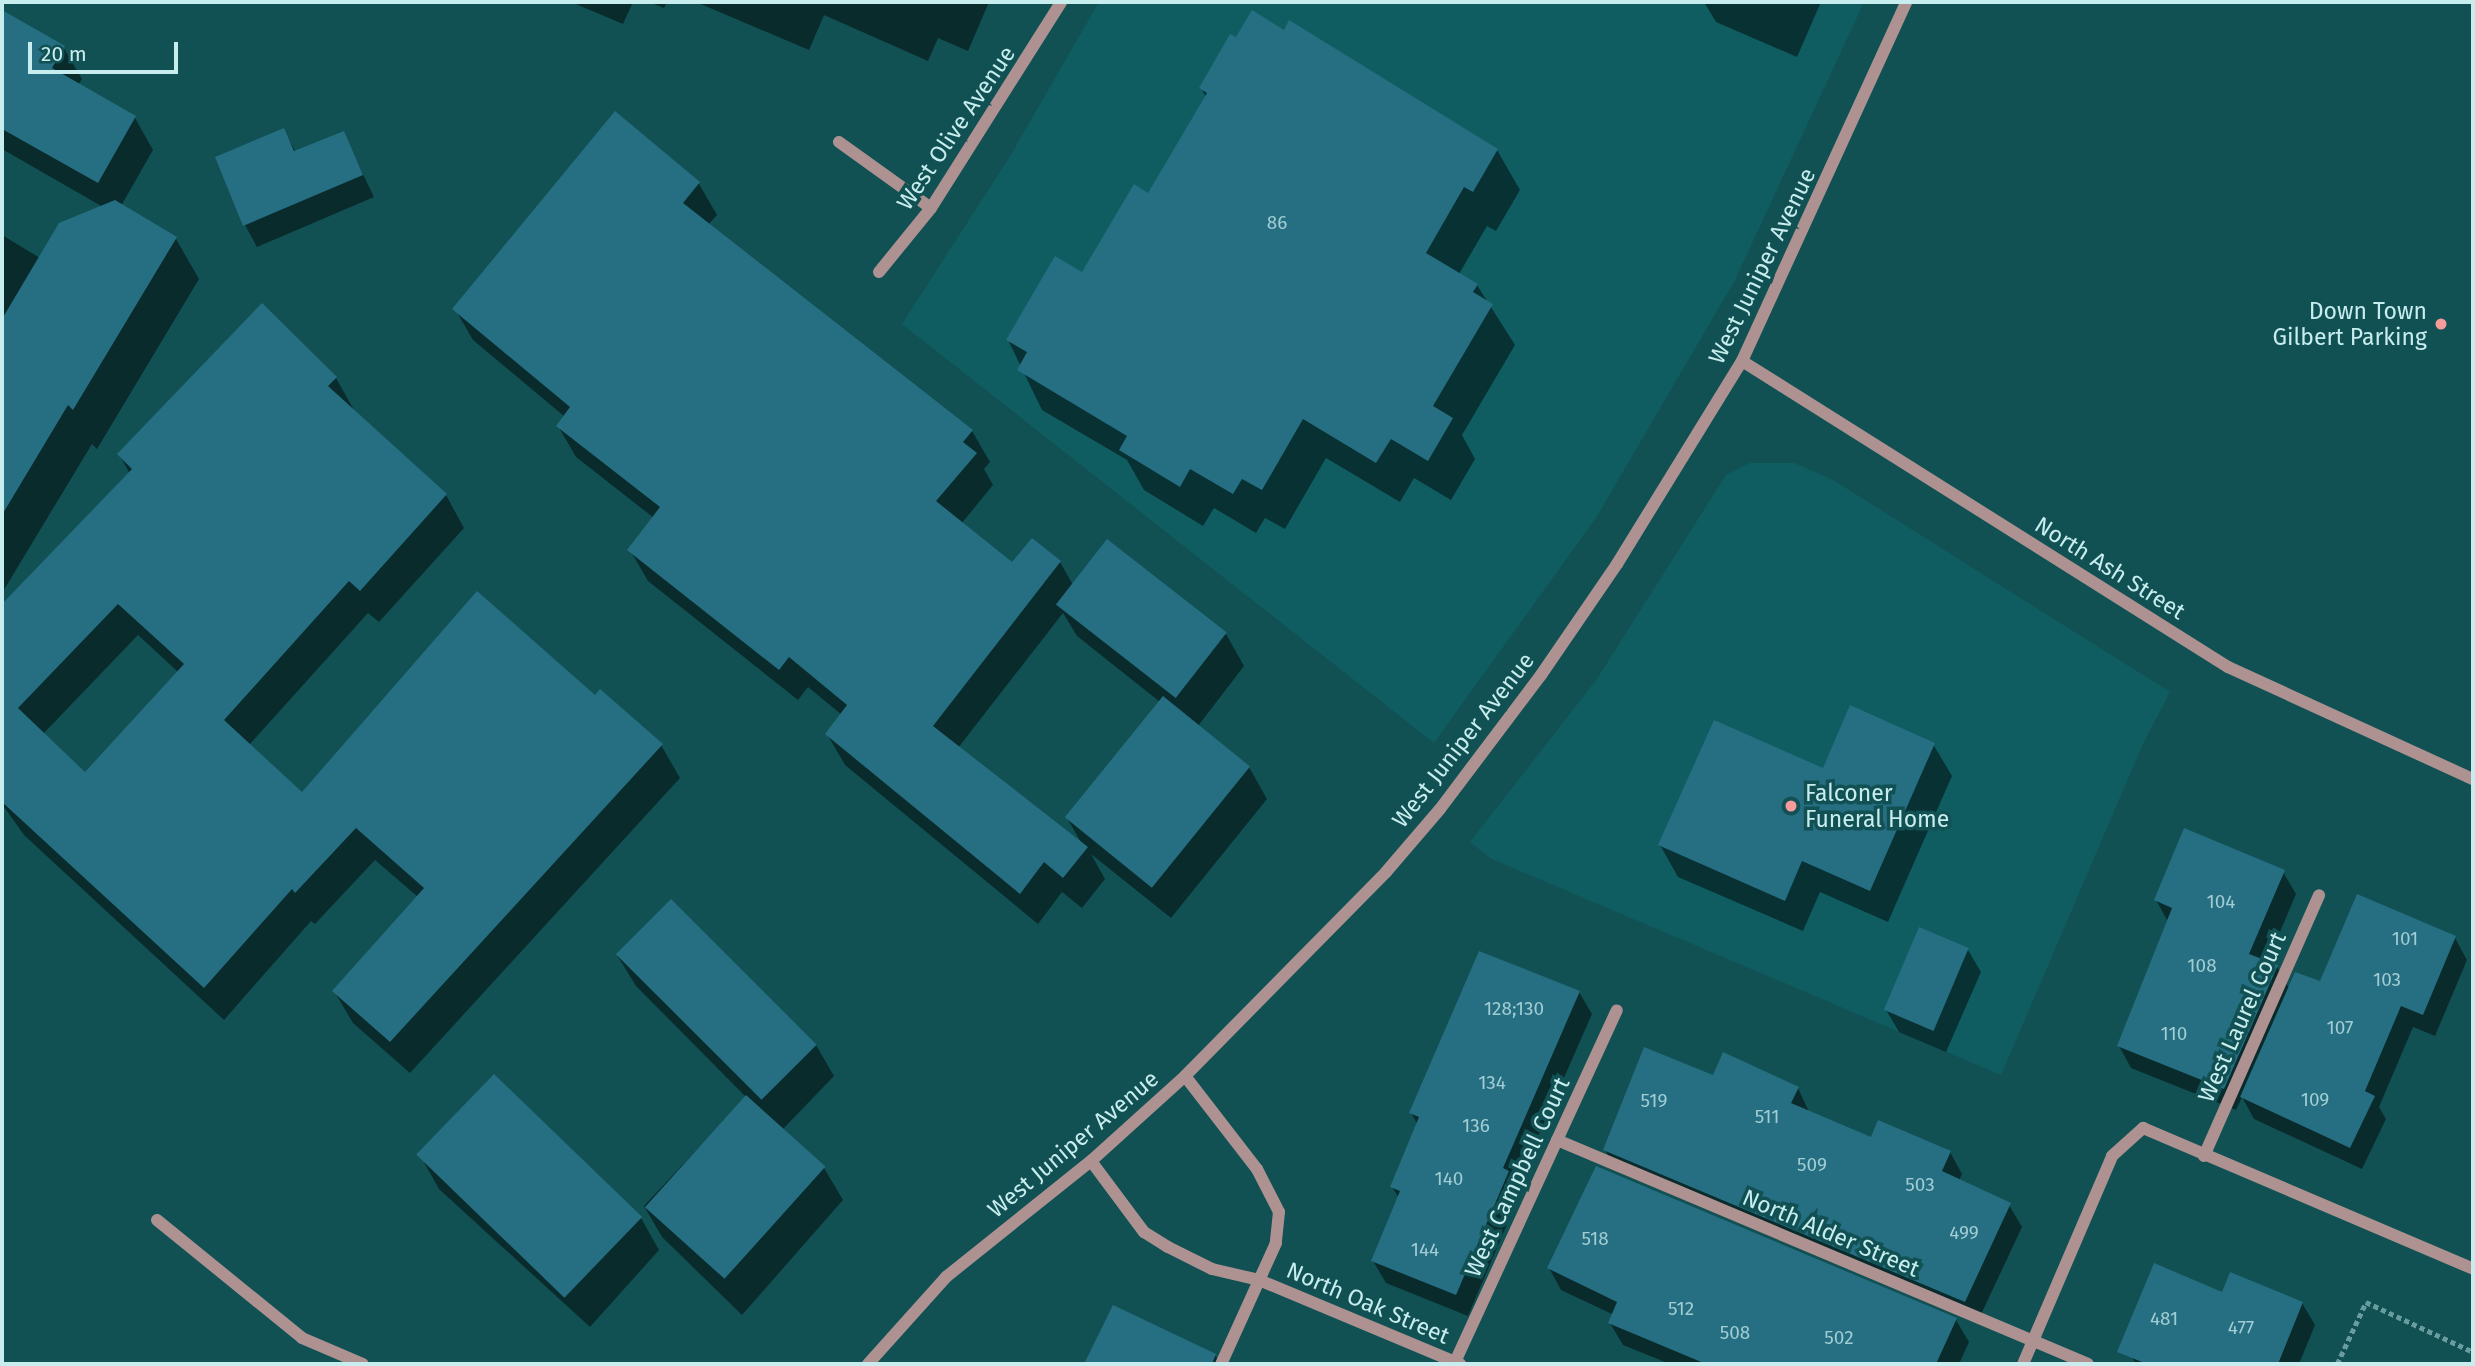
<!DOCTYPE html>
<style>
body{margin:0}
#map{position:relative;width:2475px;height:1366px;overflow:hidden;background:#115154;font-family:"Fira Sans",sans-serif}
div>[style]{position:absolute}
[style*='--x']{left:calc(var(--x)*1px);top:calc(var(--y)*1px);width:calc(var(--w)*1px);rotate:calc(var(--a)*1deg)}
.built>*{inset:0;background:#0f5d61}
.shadow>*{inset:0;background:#0007}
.building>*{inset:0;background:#266e82;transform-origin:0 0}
.path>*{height:4.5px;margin-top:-2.25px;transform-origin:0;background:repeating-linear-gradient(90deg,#699c9e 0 5px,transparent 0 8.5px)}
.minor>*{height:12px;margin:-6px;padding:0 6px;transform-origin:6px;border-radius:6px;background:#ae9291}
.dots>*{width:19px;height:19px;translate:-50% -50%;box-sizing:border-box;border:4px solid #115154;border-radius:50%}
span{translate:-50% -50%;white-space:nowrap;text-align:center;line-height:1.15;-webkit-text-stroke:7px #115154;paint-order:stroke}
.number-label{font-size:19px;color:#a0cdd3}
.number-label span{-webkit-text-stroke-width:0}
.street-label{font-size:23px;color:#c8edee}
.poi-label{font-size:23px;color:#c8edee}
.right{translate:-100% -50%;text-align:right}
.left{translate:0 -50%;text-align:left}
.frame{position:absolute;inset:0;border:4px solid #c8edee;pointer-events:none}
.scale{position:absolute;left:28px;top:42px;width:150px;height:32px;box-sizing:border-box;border:4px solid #c8edee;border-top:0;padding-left:9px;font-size:21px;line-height:24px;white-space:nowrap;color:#c8edee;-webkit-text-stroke:5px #115154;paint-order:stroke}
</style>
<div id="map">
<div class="built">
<i style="clip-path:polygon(1099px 2px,1864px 2px,1735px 280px,1597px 516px,1434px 743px,902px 324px,1009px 158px)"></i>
<i style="clip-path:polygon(1750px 463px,1794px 463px,1833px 480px,2170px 692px,2142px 746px,2001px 1075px,1492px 859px,1470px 842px,1597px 679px,1726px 475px)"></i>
</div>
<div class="shadow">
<i style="clip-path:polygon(571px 2px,633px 2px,623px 24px)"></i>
<i style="clip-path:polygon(649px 2px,667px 2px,664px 8px)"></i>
<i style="clip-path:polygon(696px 2px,989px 2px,968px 51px,938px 38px,928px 61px,824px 15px,809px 50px)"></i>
<i style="clip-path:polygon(1704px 2px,1821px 2px,1797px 57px,1716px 22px)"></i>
<i style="clip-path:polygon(2px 14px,63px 47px,82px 79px,78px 85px,135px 118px,153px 150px,121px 206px,176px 239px,199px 279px,97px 449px,92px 444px,2px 593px,2px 235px,40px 258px,103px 207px,2px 149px)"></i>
<i style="clip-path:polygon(1201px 88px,1497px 150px,1520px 190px,1496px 231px,1487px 226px,1459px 274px,1477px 285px,1515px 345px,1462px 435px,1475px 459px,1451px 500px,1414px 478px,1400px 502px,1326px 458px,1285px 529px,1265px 518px,1256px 533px,1214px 508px,1203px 526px,1144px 490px,1127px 460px,1042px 410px,1008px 340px,1083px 274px,1149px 195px,1206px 97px)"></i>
<i style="clip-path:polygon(evenodd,615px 114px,699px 184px,717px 215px,708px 225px,972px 431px,990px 462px,984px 469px,993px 485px,961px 524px,1013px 565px,1060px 562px,1073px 585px,1226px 634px,1244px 666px,1198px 726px,1249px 767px,1267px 799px,1171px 918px,1091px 854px,1105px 879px,1082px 908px,1062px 892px,1038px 924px,845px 765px,827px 734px,842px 715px,808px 687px,798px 700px,648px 581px,630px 550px,654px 518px,576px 457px,558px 426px,565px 417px,473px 340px,455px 309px,615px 114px,1063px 613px,1077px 636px,1160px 702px,1067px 818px,1082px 844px,958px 748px,1063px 613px)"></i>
<i style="clip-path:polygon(283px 130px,296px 152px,343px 133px,374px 197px,257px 247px,245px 225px)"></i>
<i style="clip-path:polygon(evenodd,336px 378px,354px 410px,446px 495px,464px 528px,379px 622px,368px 613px,249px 745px,302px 795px,595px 697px,661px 745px,680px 778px,410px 1073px,353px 1023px,334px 991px,418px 897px,375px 860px,315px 924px,311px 921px,224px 1020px,24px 835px,2px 804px,2px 715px,8px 709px,2px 703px,2px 606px,130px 474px,119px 454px,336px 378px,138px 635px,178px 672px,85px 774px,43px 734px,138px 635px)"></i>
<i style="clip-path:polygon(1933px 744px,1952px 776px,1888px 922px,1820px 892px,1803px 931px,1678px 877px,1660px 845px,1824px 770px)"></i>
<i style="clip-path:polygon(2283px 872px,2296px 894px,2267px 963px,2277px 967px,2289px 988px,2321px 983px,2455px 938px,2467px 960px,2435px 1036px,2413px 1027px,2379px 1107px,2386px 1119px,2362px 1169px,2254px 1119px,2242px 1097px,2236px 1110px,2131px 1068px,2119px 1046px,2168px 922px,2156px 900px)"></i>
<i style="clip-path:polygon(1968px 950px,1981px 972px,1946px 1052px,1899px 1032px,1886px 1010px)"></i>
<i style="clip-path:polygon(617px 955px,816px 1045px,834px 1076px,782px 1130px,824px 1168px,843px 1200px,742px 1315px,662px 1237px,644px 1206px,746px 1097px,636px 986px)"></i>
<i style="clip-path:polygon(1579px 992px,1592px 1014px,1516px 1187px,1520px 1194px,1468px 1316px,1386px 1283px,1373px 1261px,1399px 1198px,1392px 1187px,1418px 1125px,1411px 1113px)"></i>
<i style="clip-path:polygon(1714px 1077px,1798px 1088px,1809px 1112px,1872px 1140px,1950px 1152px,1962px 1174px,1959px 1181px,2009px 1205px,2022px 1227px,1977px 1323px,1618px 1172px,1605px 1150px)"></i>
<i style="clip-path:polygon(421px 1157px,641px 1218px,659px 1250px,590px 1327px,439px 1189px)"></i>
<i style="clip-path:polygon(1549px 1268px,1956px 1320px,1969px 1342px,1959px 1364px,1670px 1364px,1623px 1345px,1610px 1323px,1614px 1315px,1561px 1290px)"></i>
<i style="clip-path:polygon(2223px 1294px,2302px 1303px,2315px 1325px,2299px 1364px,2136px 1364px,2123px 1342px)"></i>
<i style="clip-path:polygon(1114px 1307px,1215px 1355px,1220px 1364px,1086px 1364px)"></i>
</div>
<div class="building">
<i style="clip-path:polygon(2px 10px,65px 46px,52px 68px,136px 116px,98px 183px,2px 129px)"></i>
<i style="clip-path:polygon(1252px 10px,1284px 30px,1289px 20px,1498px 149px,1473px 192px,1464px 187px,1426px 253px,1478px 284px,1473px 292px,1493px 304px,1433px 406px,1453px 418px,1428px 461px,1391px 439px,1376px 463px,1303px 419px,1262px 490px,1242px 479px,1233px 494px,1190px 469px,1180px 487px,1119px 450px,1127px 436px,1017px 370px,1027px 352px,1006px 340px,1055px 256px,1082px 272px,1134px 184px,1148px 193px,1207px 93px,1199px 88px,1230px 34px,1236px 37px)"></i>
<i style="clip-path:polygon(615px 111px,700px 182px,683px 203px,973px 430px,963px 442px,977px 453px,936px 501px,1012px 562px,1032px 538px,1061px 561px,933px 726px,1088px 847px,1063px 878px,1044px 862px,1020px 894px,825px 734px,847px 705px,789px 657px,779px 670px,627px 550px,660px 507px,556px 426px,570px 407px,452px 309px)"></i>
<i style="clip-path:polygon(284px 128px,294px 151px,344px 131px,363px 175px,243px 226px,215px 157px)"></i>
<i style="clip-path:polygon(115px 200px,177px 237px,73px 410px,68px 405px,2px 515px,2px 319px,59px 223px)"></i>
<i style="clip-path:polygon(evenodd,262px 303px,337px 377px,328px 386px,447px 494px,360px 591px,349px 581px,224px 720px,302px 792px,477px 591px,595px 695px,600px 689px,663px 744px,390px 1042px,332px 991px,424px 888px,356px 828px,295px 893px,292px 889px,204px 988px,2px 802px,2px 604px,132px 469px,117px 454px,262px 303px,118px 604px,184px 664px,85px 772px,18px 708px,118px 604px)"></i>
<i style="left:1107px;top:539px;width:152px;height:83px;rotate:38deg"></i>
<i style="left:1163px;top:696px;width:112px;height:156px;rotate:39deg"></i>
<i style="clip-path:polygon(1850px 705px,1935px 743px,1870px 891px,1802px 861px,1785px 901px,1658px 845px,1714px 720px,1823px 768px)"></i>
<i style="clip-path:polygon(2184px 828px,2285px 870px,2249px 954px,2278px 965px,2224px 1089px,2117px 1046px,2172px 908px,2154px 900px)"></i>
<i style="clip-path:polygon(2357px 894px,2456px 936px,2423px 1015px,2401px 1006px,2365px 1091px,2375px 1096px,2350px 1148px,2240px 1097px,2295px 972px,2320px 981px)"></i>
<i style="left:671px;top:899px;width:206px;height:78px;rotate:45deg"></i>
<i style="left:1919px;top:927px;width:54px;height:90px;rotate:23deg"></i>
<i style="clip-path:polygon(1479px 951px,1580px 991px,1503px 1168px,1509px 1171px,1456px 1295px,1371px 1261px,1400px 1191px,1390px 1187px,1419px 1117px,1409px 1113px)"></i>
<i style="clip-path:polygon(1644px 1047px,1713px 1075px,1723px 1052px,1799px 1087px,1791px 1103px,1871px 1137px,1878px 1120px,1951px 1151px,1942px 1171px,2011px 1203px,1965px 1302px,1603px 1150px)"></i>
<i style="left:494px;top:1074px;width:206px;height:112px;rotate:44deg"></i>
<i style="left:746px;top:1095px;width:107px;height:151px;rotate:42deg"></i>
<i style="clip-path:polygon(1596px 1166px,1957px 1318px,1936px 1364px,1706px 1364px,1608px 1323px,1617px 1302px,1547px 1268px)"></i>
<i style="clip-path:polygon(2154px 1263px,2222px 1292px,2230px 1272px,2303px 1302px,2278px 1364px,2147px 1364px,2117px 1352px)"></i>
<i style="clip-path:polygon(1113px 1305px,1216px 1354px,1212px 1364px,1084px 1364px)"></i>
</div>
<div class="path">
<i style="--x:2337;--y:1364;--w:68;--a:-64.9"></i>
<i style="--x:2366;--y:1302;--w:118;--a:25"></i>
</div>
<div class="minor">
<i style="--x:839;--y:142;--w:113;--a:35.7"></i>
<i style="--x:879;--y:272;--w:82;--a:-50.9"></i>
<i style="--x:931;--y:208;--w:244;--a:-57.7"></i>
<i style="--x:1742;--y:361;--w:574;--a:32.2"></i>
<i style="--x:2228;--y:667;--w:269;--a:24.6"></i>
<i style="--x:1185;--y:1076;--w:118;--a:52.3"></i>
<i style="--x:1257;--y:1169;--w:48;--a:62.9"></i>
<i style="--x:1279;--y:1212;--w:31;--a:96"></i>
<i style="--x:1276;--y:1243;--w:133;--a:114.4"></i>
<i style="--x:1557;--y:1140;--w:576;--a:22.87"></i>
<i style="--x:2204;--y:1156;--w:285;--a:-66.2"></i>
<i style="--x:1091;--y:1161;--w:89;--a:53.3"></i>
<i style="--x:1144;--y:1232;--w:28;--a:32"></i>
<i style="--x:1168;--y:1247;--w:49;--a:26.6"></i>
<i style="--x:1212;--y:1269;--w:48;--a:13.2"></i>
<i style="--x:1259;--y:1280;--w:218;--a:22.7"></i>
<i style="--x:157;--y:1220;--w:187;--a:39.1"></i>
<i style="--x:302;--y:1338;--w:66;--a:23.1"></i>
<i style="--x:1455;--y:1362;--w:387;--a:-65.3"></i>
<i style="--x:868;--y:1364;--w:117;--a:-48.1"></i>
<i style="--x:946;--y:1277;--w:186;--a:-38.7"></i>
<i style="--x:1091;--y:1161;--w:127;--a:-42.1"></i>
<i style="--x:1185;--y:1076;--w:286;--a:-45.4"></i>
<i style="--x:1386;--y:872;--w:83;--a:-49.4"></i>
<i style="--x:1440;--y:809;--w:168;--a:-53"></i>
<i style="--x:1541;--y:675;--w:135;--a:-55.6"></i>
<i style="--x:1617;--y:564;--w:238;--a:-58.4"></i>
<i style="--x:1742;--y:361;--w:395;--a:-65.4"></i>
<i style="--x:2023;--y:1364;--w:226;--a:-66.8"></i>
<i style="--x:2112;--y:1156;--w:42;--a:-42.1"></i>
<i style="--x:2143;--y:1128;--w:359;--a:23.1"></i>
</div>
<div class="dots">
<i style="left:2441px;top:324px;background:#f59b9b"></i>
<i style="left:1791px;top:806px;background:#f59b9b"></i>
</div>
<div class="number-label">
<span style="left:1277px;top:223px">86</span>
<span style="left:2221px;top:902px">104</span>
<span style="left:2405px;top:939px">101</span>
<span style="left:2202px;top:966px">108</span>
<span style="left:2387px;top:980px">103</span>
<span style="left:1514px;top:1009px">128;130</span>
<span style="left:2340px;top:1028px">107</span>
<span style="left:2174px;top:1034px">110</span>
<span style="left:1492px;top:1083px">134</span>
<span style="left:2315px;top:1100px">109</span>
<span style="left:1654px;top:1101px">519</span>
<span style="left:1767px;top:1117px">511</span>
<span style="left:1476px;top:1126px">136</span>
<span style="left:1812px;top:1165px">509</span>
<span style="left:1449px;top:1179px">140</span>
<span style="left:1920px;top:1185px">503</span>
<span style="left:1964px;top:1233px">499</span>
<span style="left:1595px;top:1239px">518</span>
<span style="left:1425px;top:1250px">144</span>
<span style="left:1681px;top:1309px">512</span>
<span style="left:2164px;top:1319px">481</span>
<span style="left:2241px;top:1328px">477</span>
<span style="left:1735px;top:1333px">508</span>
<span style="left:1839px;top:1338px">502</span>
</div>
<div class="street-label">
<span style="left:956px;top:128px;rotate:-56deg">West Olive Avenue</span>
<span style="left:1762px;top:266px;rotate:-64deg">West Juniper Avenue</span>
<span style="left:2110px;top:568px;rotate:32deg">North Ash Street</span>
<span style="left:1463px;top:740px;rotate:-52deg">West Juniper Avenue</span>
<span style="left:2242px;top:1017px;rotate:-66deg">West Laurel Court</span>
<span style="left:1073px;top:1144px;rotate:-40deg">West Juniper Avenue</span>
<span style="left:1517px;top:1177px;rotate:-65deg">West Campbell Court</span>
<span style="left:1831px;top:1233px;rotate:23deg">North Alder Street</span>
<span style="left:1368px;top:1303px;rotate:23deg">North Oak Street</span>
</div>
<div class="poi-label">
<span class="right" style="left:2427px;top:324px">Down Town<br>Gilbert Parking</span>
<span class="left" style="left:1805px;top:806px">Falconer<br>Funeral Home</span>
</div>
<div class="frame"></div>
<div class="scale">20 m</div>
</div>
